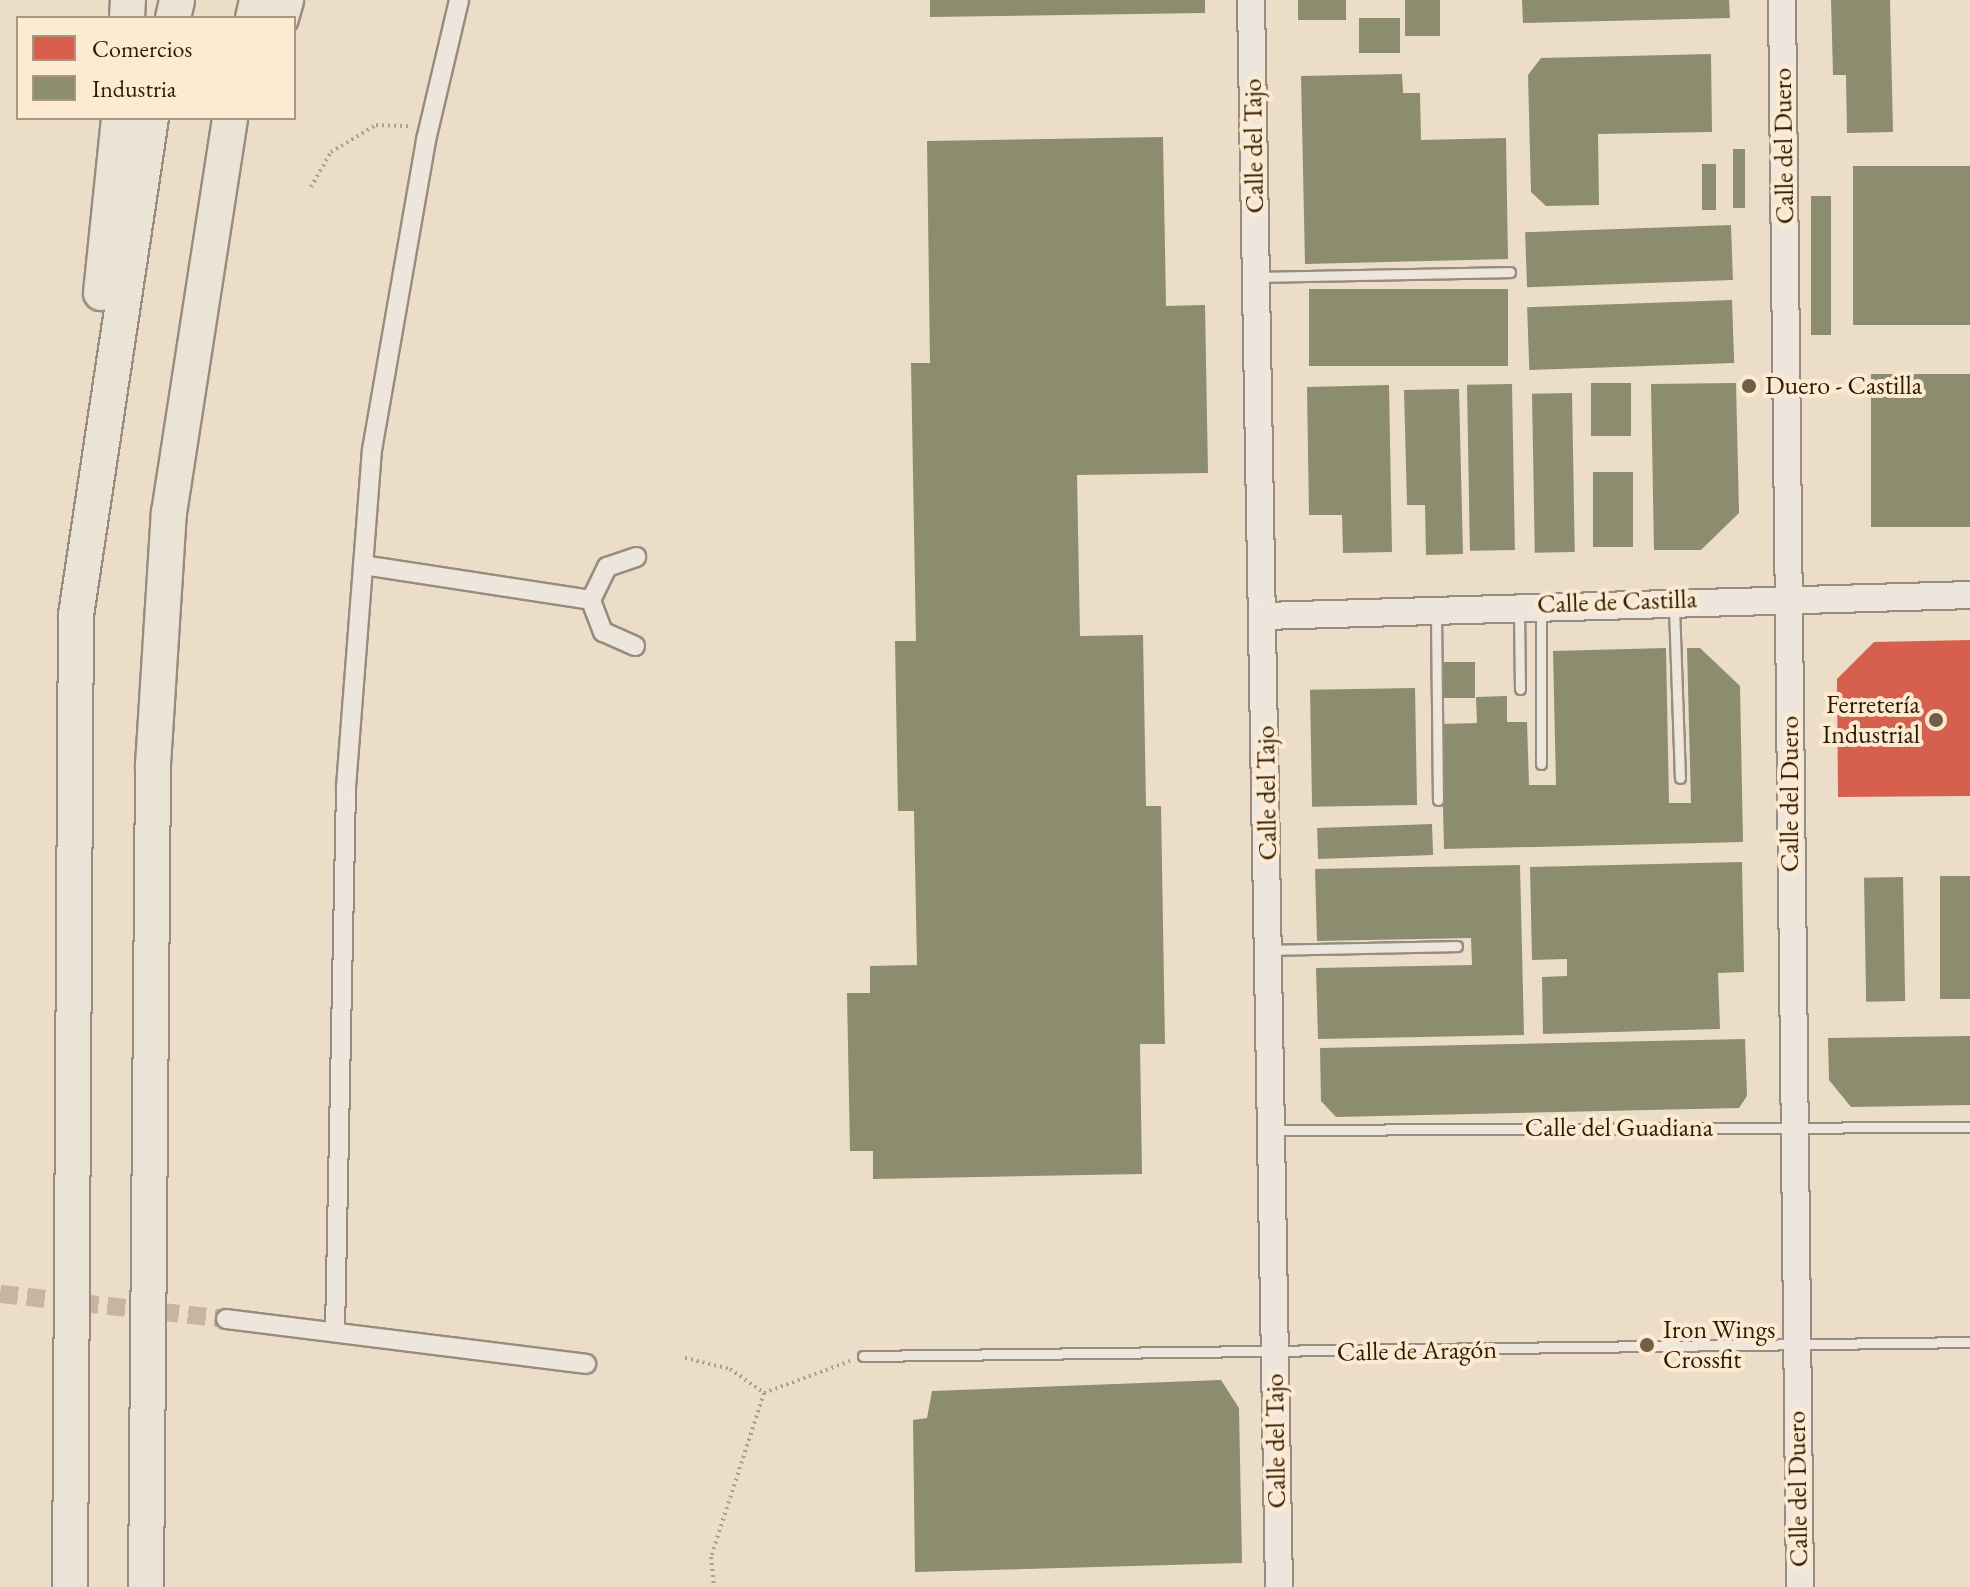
<!DOCTYPE html>
<meta charset="utf-8">
<style>
body{margin:0}
#map{position:relative;width:1970px;height:1587px;overflow:hidden;background:#ecddc8;font-family:"EB Garamond",serif}
div>[style]{position:absolute}
[style*='--x']{left:calc(var(--x)*1px);top:calc(var(--y)*1px);width:calc(var(--w)*1px);rotate:calc(var(--a)*1deg)}
.shops>*{inset:0;background:#d6604d}
.industry>*{inset:0;background:#8c8c6e;transform-origin:0 0}
.street-tunnel>*{height:18px;margin-top:-9px;transform-origin:0;background:repeating-linear-gradient(90deg,#c6b6a0 0 18px,transparent 0 27px)}
.path>*{height:4px;margin-top:-2px;transform-origin:0;background:repeating-linear-gradient(90deg,#a8a095 0 2px,transparent 0 6px)}
.roads{filter:drop-shadow(2px 0 #978c7d) drop-shadow(-2px 0 #978c7d) drop-shadow(0 2px #978c7d) drop-shadow(0 -2px #978c7d)}
.lane>*{height:9px;margin:-4.5px;padding:0 4.5px;transform-origin:4.5px;border-radius:4.5px;background:#eee6dc}
.street>*{height:18px;margin:-9px;padding:0 9px;transform-origin:9px;border-radius:9px;background:#eee6dc}
.secondary>*{height:26px;margin:-13px;padding:0 13px;transform-origin:13px;border-radius:13px;background:#eee6dc}
.highway>*{height:34px;margin:-17px;padding:0 17px;transform-origin:17px;border-radius:17px;background:#ebe3d6}
.dots>*{width:22px;height:22px;translate:-50% -50%;box-sizing:border-box;border:4px solid #fcebd2;border-radius:50%}
span{translate:-50% -50%;white-space:nowrap;text-align:center;line-height:1.15;-webkit-text-stroke:8px #fcebd2;paint-order:stroke}
.street-label{font-size:26px;color:#301900}
.poi-label{font-size:26px;color:#301900}
.left{translate:0 -50%;text-align:left}
.right{translate:-100% -50%;text-align:right}
.legend{position:absolute;left:16px;top:16px;width:280px;height:104px;box-sizing:border-box;background:#fcebd2;border:2px solid #aa977e;margin:0;padding:10px 14px;list-style:none;font-size:24px;color:#301900}
.legend li{display:flex;align-items:center;gap:16px;height:40px}
.legend b{width:40px;border:2px solid #aa977e}
</style>
<div id="map">
<div class="shops">
<i style="clip-path:polygon(1970px 640px,1970px 796px,1838px 797px,1837px 679px,1874px 642px)"></i>
</div>
<div class="industry">
<i style="clip-path:polygon(930px 0,1205px 0,1205px 13px,930px 17px)"></i>
<i style="left:1298px;top:0;width:48px;height:20px"></i>
<i style="left:1405px;top:0;width:35px;height:36px"></i>
<i style="clip-path:polygon(1522px 0,1729px 0,1730px 18px,1523px 23px)"></i>
<i style="clip-path:polygon(1831px 0,1890px 0,1893px 132px,1847px 133px,1846px 75px,1833px 75px)"></i>
<i style="left:1359px;top:18px;width:41px;height:35px"></i>
<i style="clip-path:polygon(1711px 54px,1712px 132px,1598px 134px,1599px 205px,1546px 206px,1531px 192px,1528px 75px,1541px 58px)"></i>
<i style="clip-path:polygon(1402px 74px,1403px 93px,1420px 93px,1421px 140px,1506px 138px,1508px 259px,1305px 264px,1301px 76px)"></i>
<i style="clip-path:polygon(1163px 137px,1166px 306px,1205px 305px,1208px 473px,1077px 475px,1080px 636px,1143px 635px,1146px 806px,1161px 806px,1165px 1044px,1140px 1044px,1142px 1174px,873px 1179px,873px 1151px,850px 1151px,847px 993px,870px 993px,870px 966px,917px 965px,914px 811px,898px 811px,895px 641px,916px 641px,911px 363px,930px 363px,927px 141px)"></i>
<i style="left:1733px;top:149px;width:12px;height:59px"></i>
<i style="left:1702px;top:164px;width:14px;height:46px"></i>
<i style="left:1970px;top:166px;width:159px;height:117px;rotate:90deg"></i>
<i style="left:1811px;top:196px;width:20px;height:139px"></i>
<i style="left:1731px;top:225px;width:55px;height:206px;rotate:88deg"></i>
<i style="left:1508px;top:289px;width:77px;height:199px;rotate:90deg"></i>
<i style="left:1732px;top:300px;width:63px;height:205px;rotate:88deg"></i>
<i style="left:1970px;top:374px;width:153px;height:99px;rotate:90deg"></i>
<i style="left:1631px;top:383px;width:53px;height:40px;rotate:90deg"></i>
<i style="clip-path:polygon(1736px 383px,1739px 513px,1701px 550px,1654px 550px,1651px 384px)"></i>
<i style="left:1512px;top:384px;width:166px;height:45px;rotate:89deg"></i>
<i style="clip-path:polygon(1389px 385px,1392px 552px,1343px 553px,1342px 515px,1309px 515px,1307px 387px)"></i>
<i style="clip-path:polygon(1459px 389px,1463px 554px,1426px 555px,1425px 505px,1407px 505px,1404px 390px)"></i>
<i style="left:1572px;top:393px;width:159px;height:40px;rotate:89deg"></i>
<i style="left:1593px;top:472px;width:40px;height:75px"></i>
<i style="clip-path:polygon(1666px 648px,1669px 803px,1691px 803px,1687px 648px,1700px 648px,1740px 686px,1743px 842px,1444px 849px,1441px 724px,1477px 723px,1476px 697px,1507px 696px,1507px 722px,1527px 722px,1529px 785px,1556px 785px,1553px 651px)"></i>
<i style="left:1440px;top:662px;width:35px;height:36px"></i>
<i style="left:1415px;top:688px;width:117px;height:105px;rotate:89deg"></i>
<i style="left:1432px;top:824px;width:31px;height:115px;rotate:88deg"></i>
<i style="clip-path:polygon(1742px 862px,1744px 972px,1718px 973px,1720px 1029px,1543px 1034px,1542px 977px,1567px 976px,1567px 959px,1532px 960px,1530px 867px)"></i>
<i style="clip-path:polygon(1520px 865px,1524px 1035px,1318px 1039px,1316px 968px,1472px 965px,1471px 938px,1317px 941px,1315px 869px)"></i>
<i style="left:1970px;top:876px;width:123px;height:30px;rotate:90deg"></i>
<i style="left:1903px;top:877px;width:124px;height:39px;rotate:89deg"></i>
<i style="clip-path:polygon(1970px 1036px,1970px 1105px,1851px 1107px,1829px 1080px,1828px 1038px)"></i>
<i style="clip-path:polygon(1745px 1039px,1747px 1096px,1739px 1108px,1336px 1117px,1321px 1101px,1320px 1048px)"></i>
<i style="clip-path:polygon(1221px 1380px,1239px 1408px,1242px 1563px,915px 1572px,913px 1420px,927px 1418px,932px 1391px)"></i>
</div>
<div class="street-tunnel">
<i style="--x:0;--y:1294;--w:227;--a:6.3"></i>
</div>
<div class="path">
<i style="--x:311;--y:187;--w:40;--a:-60.3"></i>
<i style="--x:331;--y:152;--w:52;--a:-31"></i>
<i style="--x:376;--y:125;--w:34;--a:2"></i>
<i style="--x:685;--y:1358;--w:46;--a:13.7"></i>
<i style="--x:730;--y:1369;--w:42;--a:35.2"></i>
<i style="--x:764;--y:1393;--w:172;--a:107.9"></i>
<i style="--x:711;--y:1557;--w:30;--a:84"></i>
<i style="--x:764;--y:1393;--w:92;--a:-20.4"></i>
</div>
<div class="roads">
<div class="lane">
<i style="--x:1260;--y:277;--w:250;--a:-1.1"></i>
<i style="--x:1674;--y:607;--w:171;--a:88"></i>
<i style="--x:1519;--y:609;--w:80;--a:89.3"></i>
<i style="--x:1436;--y:612;--w:188;--a:89.4"></i>
<i style="--x:1541;--y:612;--w:152;--a:90"></i>
<i style="--x:1270;--y:950;--w:187;--a:-1.2"></i>
<i style="--x:1272;--y:1130;--w:698;--a:-0.25"></i>
<i style="--x:863;--y:1356;--w:1107;--a:-0.72"></i>
</div>
<div class="street">
<i style="--x:363;--y:565;--w:231;--a:8.7"></i>
<i style="--x:635;--y:646;--w:35;--a:-156"></i>
<i style="--x:603;--y:632;--w:34;--a:-111"></i>
<i style="--x:591;--y:600;--w:37;--a:-64"></i>
<i style="--x:607;--y:567;--w:31;--a:-19"></i>
<i style="--x:226;--y:1319;--w:363;--a:7.1"></i>
<i style="--x:335;--y:1331;--w:544;--a:-88.84"></i>
<i style="--x:346;--y:787;--w:338;--a:-85.6"></i>
<i style="--x:372;--y:450;--w:315;--a:-80.1"></i>
<i style="--x:426;--y:140;--w:144;--a:-76.7"></i>
</div>
<div class="secondary">
<i style="--x:1251;--y:0;--w:1587;--a:88.99"></i>
<i style="--x:1782;--y:0;--w:1587;--a:89.35"></i>
<i style="--x:1264;--y:616;--w:706;--a:-1.7"></i>
</div>
<div class="highway">
<i style="--x:127;--y:18;--w:18;--a:-87"></i>
<i style="--x:173;--y:18;--w:18;--a:-77"></i>
<i style="--x:253;--y:18;--w:18;--a:-77"></i>
<i style="--x:281;--y:18;--w:19;--a:-74"></i>
<i style="--x:101;--y:293;--w:176;--a:-84.1"></i>
<i style="--x:70;--y:1587;--w:972;--a:-89.65"></i>
<i style="--x:76;--y:615;--w:503;--a:-81.42"></i>
<i style="--x:146;--y:1587;--w:822;--a:-89.51"></i>
<i style="--x:153;--y:765;--w:253;--a:-86.4"></i>
<i style="--x:169;--y:513;--w:400;--a:-81.2"></i>
</div>
</div>
<div class="dots">
<i style="left:1749px;top:386px;background:#725e46"></i>
<i style="left:1936px;top:720px;background:#725e46"></i>
<i style="left:1647px;top:1345px;background:#725e46"></i>
</div>
<div class="street-label">
<span style="left:1254px;top:146px;rotate:-91deg">Calle del Tajo</span>
<span style="left:1784px;top:146px;rotate:-91deg">Calle del Duero</span>
<span style="left:1617px;top:602px;rotate:-2deg">Calle de Castilla</span>
<span style="left:1267px;top:793px;rotate:-91deg">Calle del Tajo</span>
<span style="left:1790px;top:794px;rotate:-90deg">Calle del Duero</span>
<span style="left:1619px;top:1128px">Calle del Guadiana</span>
<span style="left:1417px;top:1351px;rotate:-1deg">Calle de Aragón</span>
<span style="left:1276px;top:1441px;rotate:-91deg">Calle del Tajo</span>
<span style="left:1798px;top:1489px;rotate:-91deg">Calle del Duero</span>
</div>
<div class="poi-label">
<span class="left" style="left:1765px;top:386px">Duero - Castilla</span>
<span class="right" style="left:1920px;top:720px">Ferretería<br>Industrial</span>
<span class="left" style="left:1663px;top:1345px">Iron Wings<br>Crossfit</span>
</div>
<ul class="legend">
<li><b style="height:22px;background:#d6604d"></b>Comercios</li>
<li><b style="height:22px;background:#8c8c6e"></b>Industria</li>
</ul>
</div>
